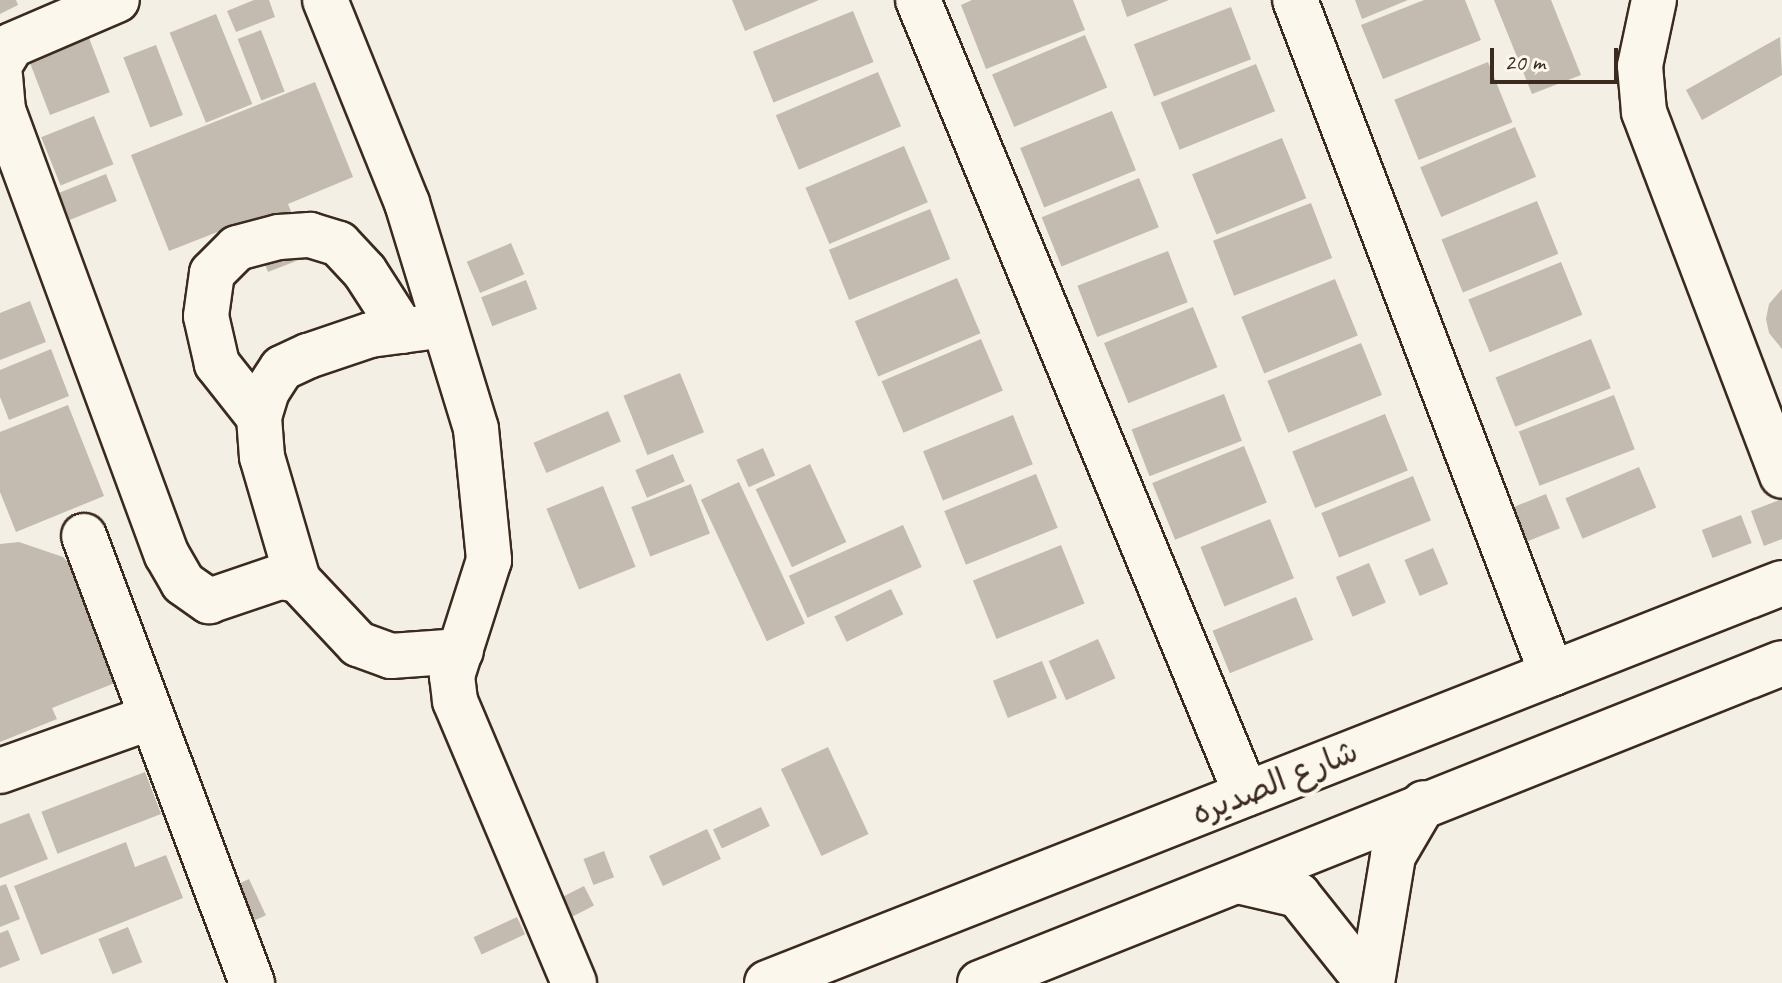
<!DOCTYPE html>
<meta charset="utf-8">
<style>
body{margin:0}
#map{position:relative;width:1782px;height:983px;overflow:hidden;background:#f3efe4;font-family:Caveat,"Playpen Sans Arabic",sans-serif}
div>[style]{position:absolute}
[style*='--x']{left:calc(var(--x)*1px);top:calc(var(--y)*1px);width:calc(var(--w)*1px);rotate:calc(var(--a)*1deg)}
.building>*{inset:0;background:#c3bbb0;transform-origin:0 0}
.roads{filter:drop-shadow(2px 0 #3b2a1e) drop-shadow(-2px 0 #3b2a1e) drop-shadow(0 2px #3b2a1e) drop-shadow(0 -2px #3b2a1e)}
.minor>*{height:44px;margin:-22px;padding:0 22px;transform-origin:22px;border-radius:22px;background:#fbf7ec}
.major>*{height:44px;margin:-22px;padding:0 22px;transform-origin:22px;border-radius:22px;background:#fbf7ec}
span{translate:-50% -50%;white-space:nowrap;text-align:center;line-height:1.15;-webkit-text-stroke:8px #fbf7ec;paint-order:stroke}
.street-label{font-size:32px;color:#3b2a1e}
.scale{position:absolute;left:1490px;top:48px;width:128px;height:36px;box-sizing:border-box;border:4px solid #3b2a1e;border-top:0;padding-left:10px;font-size:24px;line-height:28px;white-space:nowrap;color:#3b2a1e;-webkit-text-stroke:6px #fbf7ec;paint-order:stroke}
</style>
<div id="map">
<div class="building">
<i style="clip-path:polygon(0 0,16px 0,18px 5px,0 14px)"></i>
<i style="clip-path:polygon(254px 0,269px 0,275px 17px,236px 32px,227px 11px)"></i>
<i style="clip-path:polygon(732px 0,819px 0,745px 31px)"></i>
<i style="clip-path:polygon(972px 0,1073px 0,1085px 30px,986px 69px,961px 5px)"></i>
<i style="clip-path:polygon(1121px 0,1169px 0,1127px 17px)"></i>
<i style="clip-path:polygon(1355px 0,1408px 0,1362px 19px)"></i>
<i style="clip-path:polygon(1424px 0,1465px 0,1481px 40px,1383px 79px,1361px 25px)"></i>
<i style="clip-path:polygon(1494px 0,1551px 0,1581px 75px,1532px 94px)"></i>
<i style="left:1231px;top:7px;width:56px;height:104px;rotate:69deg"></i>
<i style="left:853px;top:11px;width:55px;height:108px;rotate:68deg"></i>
<i style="left:216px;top:14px;width:97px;height:50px;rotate:68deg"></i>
<i style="left:261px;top:30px;width:66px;height:25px;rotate:69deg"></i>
<i style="left:1085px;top:35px;width:57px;height:101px;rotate:67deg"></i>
<i style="clip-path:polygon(1780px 37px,1782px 75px,1702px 120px,1686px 90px)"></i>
<i style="left:89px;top:38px;width:58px;height:64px;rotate:69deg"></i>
<i style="left:156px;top:45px;width:75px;height:35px;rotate:69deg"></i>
<i style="left:1488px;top:62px;width:65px;height:101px;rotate:68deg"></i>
<i style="left:1256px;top:64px;width:51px;height:103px;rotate:68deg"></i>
<i style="left:878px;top:72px;width:59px;height:111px;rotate:67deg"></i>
<i style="clip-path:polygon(315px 82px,353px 177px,288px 204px,309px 256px,268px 272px,248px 220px,169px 251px,131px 155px)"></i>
<i style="left:1112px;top:111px;width:64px;height:99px;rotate:68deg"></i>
<i style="left:94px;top:116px;width:52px;height:57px;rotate:68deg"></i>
<i style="left:1515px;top:127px;width:54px;height:103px;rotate:67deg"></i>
<i style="left:1282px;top:138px;width:65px;height:97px;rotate:68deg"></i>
<i style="left:904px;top:146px;width:61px;height:107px;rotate:67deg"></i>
<i style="left:106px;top:174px;width:29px;height:51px;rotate:68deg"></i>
<i style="left:1139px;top:178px;width:53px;height:105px;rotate:68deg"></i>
<i style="left:1537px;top:201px;width:57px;height:103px;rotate:68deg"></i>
<i style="left:1311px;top:203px;width:59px;height:105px;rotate:69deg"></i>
<i style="left:930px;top:209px;width:54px;height:109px;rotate:68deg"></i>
<i style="left:511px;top:243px;width:34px;height:48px;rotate:67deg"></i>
<i style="left:1168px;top:251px;width:55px;height:97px;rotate:69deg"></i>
<i style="left:1561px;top:262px;width:57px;height:100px;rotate:68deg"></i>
<i style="left:957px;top:278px;width:60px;height:111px;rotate:67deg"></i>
<i style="left:1335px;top:279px;width:61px;height:101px;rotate:68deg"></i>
<i style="left:526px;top:280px;width:31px;height:48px;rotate:69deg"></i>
<i style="clip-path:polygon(1782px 289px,1782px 349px,1769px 333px,1766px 319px,1769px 304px)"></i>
<i style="clip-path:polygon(30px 301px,46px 342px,0 360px,0 313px)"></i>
<i style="left:1193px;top:307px;width:65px;height:96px;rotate:68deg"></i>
<i style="left:981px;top:339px;width:56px;height:108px;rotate:67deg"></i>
<i style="left:1591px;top:339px;width:53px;height:103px;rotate:68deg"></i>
<i style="left:1361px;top:343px;width:56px;height:101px;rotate:68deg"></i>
<i style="clip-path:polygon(51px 349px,69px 396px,9px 420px,0 397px,0 370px)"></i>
<i style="left:680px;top:373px;width:64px;height:61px;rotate:68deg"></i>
<i style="left:1224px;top:394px;width:50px;height:99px;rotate:69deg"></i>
<i style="left:1614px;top:395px;width:58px;height:102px;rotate:69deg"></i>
<i style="clip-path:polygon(68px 405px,104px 496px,16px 532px,0 492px,0 432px)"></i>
<i style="left:608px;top:411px;width:33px;height:81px;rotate:67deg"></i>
<i style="left:1385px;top:414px;width:61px;height:100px;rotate:68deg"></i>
<i style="left:1013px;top:415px;width:53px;height:97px;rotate:68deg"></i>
<i style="left:1244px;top:446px;width:61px;height:99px;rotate:68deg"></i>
<i style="left:763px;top:448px;width:30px;height:29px;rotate:66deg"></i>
<i style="left:673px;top:454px;width:30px;height:41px;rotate:67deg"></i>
<i style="left:810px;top:464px;width:86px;height:60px;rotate:65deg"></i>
<i style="left:1639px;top:467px;width:44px;height:80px;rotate:67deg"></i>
<i style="left:1036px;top:474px;width:58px;height:99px;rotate:68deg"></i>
<i style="left:1413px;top:476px;width:48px;height:99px;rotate:68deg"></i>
<i style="left:739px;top:482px;width:156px;height:42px;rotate:65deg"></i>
<i style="left:691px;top:484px;width:53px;height:64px;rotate:69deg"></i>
<i style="left:603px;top:486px;width:87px;height:61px;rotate:68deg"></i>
<i style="left:1546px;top:494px;width:37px;height:40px;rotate:68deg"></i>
<i style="clip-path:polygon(1782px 499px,1782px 539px,1764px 546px,1751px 511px)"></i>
<i style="left:1741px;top:515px;width:30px;height:42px;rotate:69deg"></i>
<i style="left:1270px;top:519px;width:64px;height:75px;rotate:68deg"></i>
<i style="left:903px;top:525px;width:46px;height:125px;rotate:66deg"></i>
<i style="clip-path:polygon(19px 542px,63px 557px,79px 574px,125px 679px,52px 708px,57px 719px,0 742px,0 544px)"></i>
<i style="left:1061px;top:545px;width:63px;height:95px;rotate:68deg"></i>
<i style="left:1433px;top:548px;width:39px;height:31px;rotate:67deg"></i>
<i style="left:1369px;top:563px;width:43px;height:36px;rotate:67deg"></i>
<i style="left:891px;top:589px;width:28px;height:63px;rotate:64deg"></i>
<i style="left:1296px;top:597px;width:46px;height:90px;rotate:68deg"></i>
<i style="left:1098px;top:639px;width:43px;height:54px;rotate:66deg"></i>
<i style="left:1042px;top:661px;width:40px;height:53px;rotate:68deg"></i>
<i style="left:828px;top:747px;width:96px;height:52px;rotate:65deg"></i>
<i style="left:145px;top:772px;width:45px;height:111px;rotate:69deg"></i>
<i style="left:761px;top:807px;width:21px;height:53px;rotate:65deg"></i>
<i style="clip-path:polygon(29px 813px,48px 859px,0 878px,0 824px)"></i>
<i style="left:707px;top:829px;width:33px;height:64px;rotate:65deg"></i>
<i style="clip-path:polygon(126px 842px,135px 867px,166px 855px,183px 898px,41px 955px,14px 886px)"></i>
<i style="left:604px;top:851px;width:28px;height:22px;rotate:69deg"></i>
<i style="left:249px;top:879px;width:40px;height:29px;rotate:65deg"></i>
<i style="clip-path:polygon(6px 884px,20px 919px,0 927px,0 886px)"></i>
<i style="left:584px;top:886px;width:22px;height:42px;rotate:63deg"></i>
<i style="left:517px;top:917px;width:19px;height:48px;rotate:65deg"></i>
<i style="left:128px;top:927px;width:38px;height:32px;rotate:68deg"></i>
<i style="clip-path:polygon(8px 930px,20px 960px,0 968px,0 933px)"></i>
</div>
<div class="roads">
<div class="minor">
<i style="--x:325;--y:0;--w:219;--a:68"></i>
<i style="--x:407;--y:203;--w:236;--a:73"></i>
<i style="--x:476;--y:429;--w:132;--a:84.3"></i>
<i style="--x:489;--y:560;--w:122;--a:107.7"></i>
<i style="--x:452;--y:676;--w:25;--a:83"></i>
<i style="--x:455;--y:701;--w:306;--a:67.1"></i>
<i style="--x:918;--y:0;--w:859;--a:67.55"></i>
<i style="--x:1295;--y:0;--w:721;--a:69.13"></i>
<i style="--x:1654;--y:0;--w:67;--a:102"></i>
<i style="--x:1640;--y:66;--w:46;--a:85"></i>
<i style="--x:1644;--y:112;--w:389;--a:69.2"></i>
<i style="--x:0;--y:64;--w:22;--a:-58"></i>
<i style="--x:12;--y:45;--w:114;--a:-23.2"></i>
<i style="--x:0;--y:76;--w:34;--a:85"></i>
<i style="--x:3;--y:110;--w:474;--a:69.8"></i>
<i style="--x:167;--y:555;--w:32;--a:60"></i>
<i style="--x:183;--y:583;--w:32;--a:35"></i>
<i style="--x:209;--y:601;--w:75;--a:-18.7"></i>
<i style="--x:280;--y:577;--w:18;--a:9"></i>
<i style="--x:298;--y:580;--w:88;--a:46.8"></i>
<i style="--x:358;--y:644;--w:35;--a:20"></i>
<i style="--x:391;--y:656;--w:70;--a:-4.1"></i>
<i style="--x:259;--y:417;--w:68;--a:-128.4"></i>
<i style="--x:217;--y:364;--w:49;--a:-102.9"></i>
<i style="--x:206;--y:316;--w:43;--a:-82.1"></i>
<i style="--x:212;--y:273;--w:35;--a:-45"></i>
<i style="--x:237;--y:248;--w:43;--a:-14.7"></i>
<i style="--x:279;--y:237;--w:31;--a:-4"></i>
<i style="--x:310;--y:235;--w:30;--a:17"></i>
<i style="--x:339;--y:244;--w:38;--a:47"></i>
<i style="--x:365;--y:272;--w:70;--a:57.2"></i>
<i style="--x:84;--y:536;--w:478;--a:69.4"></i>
<i style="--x:298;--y:580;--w:128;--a:-106.3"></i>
<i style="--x:262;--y:457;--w:40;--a:-94.3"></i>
<i style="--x:259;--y:417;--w:27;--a:-73"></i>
<i style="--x:267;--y:391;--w:27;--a:-57"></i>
<i style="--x:282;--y:368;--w:29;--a:-25"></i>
<i style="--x:308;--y:356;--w:65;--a:-18.7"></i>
<i style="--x:370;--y:335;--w:61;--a:-7.6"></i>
<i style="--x:0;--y:771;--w:161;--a:-19.6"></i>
<i style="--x:1238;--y:881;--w:62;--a:13.1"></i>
<i style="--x:1298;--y:895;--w:112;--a:51.5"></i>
<i style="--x:1372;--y:983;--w:129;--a:-80.6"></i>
<i style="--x:1393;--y:856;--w:61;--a:-59.7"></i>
</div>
<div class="major">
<i style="--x:767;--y:983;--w:1091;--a:-21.51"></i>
<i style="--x:980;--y:983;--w:863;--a:-21.75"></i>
</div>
</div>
<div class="street-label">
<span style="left:1275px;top:783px;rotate:-22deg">شارع الصديره</span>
</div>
<div class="scale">20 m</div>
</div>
